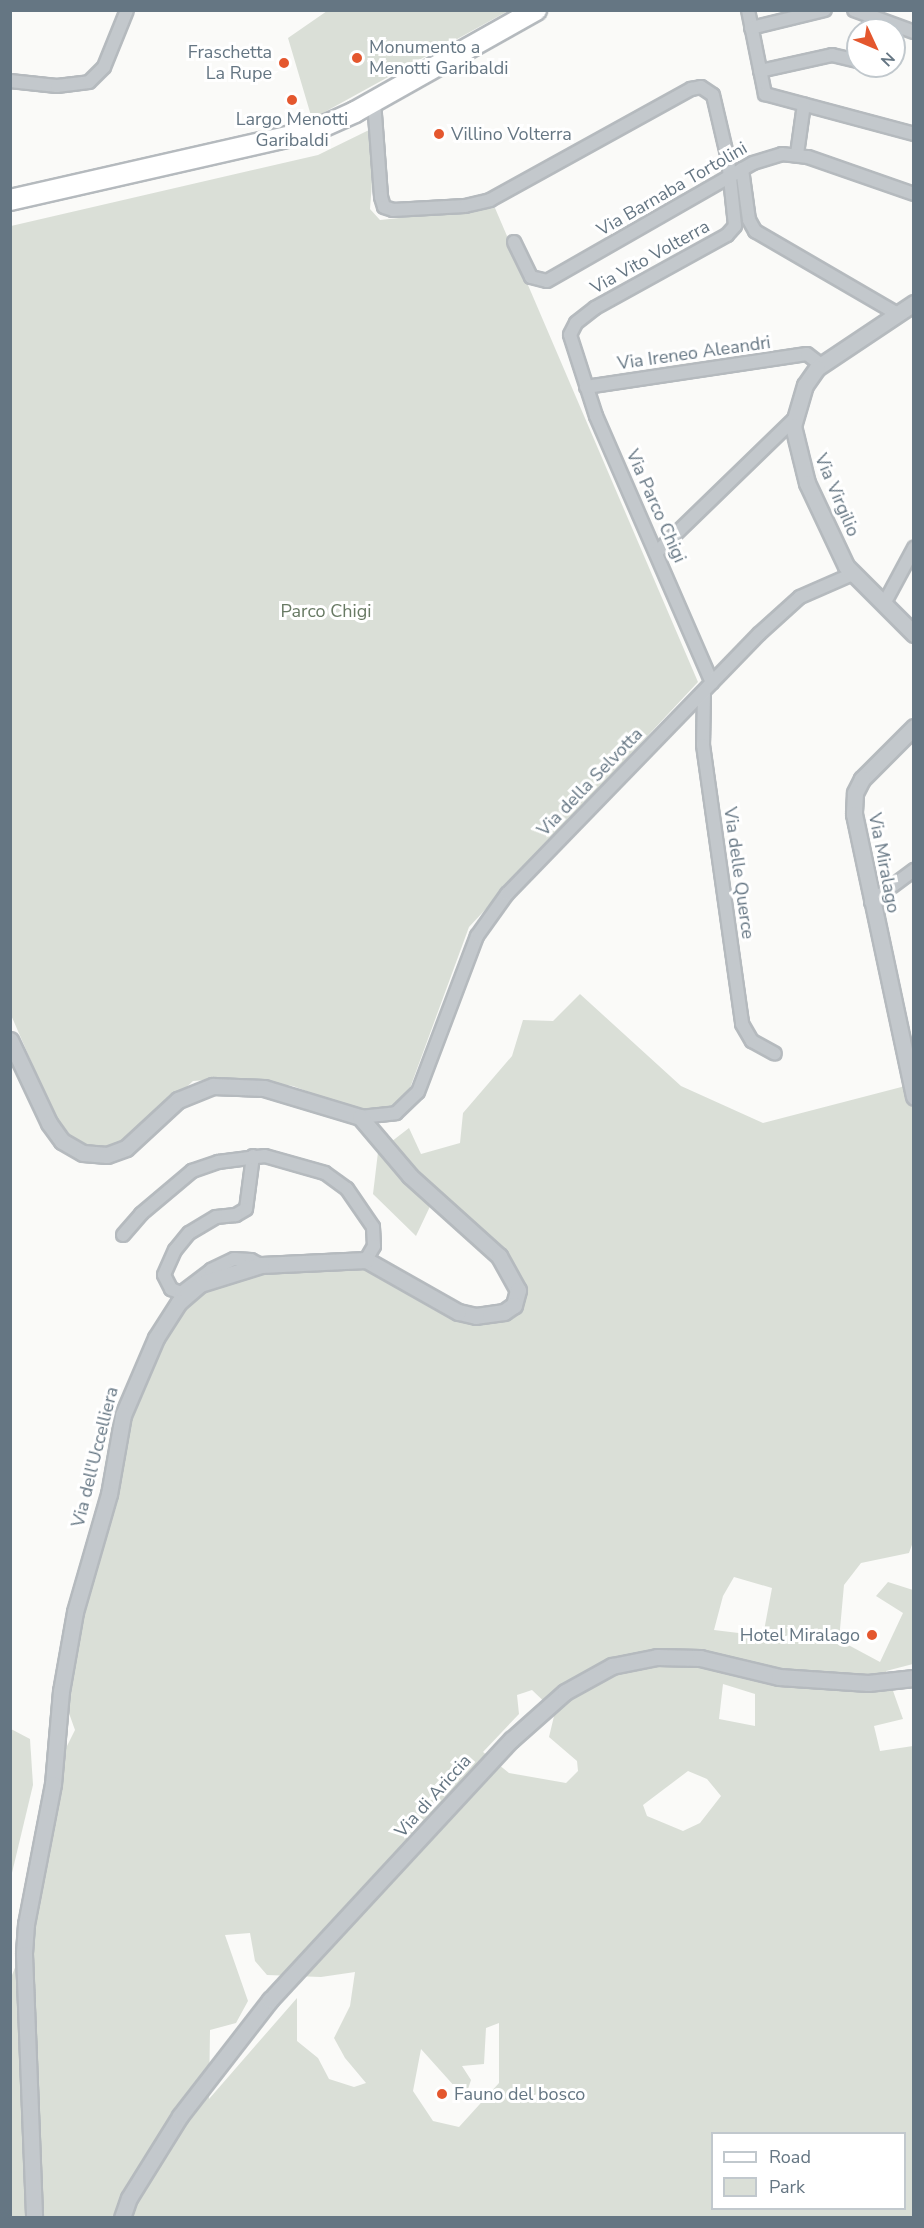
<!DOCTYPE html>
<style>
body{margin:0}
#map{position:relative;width:924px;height:2228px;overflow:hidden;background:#fafaf8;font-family:"Nunito Sans",sans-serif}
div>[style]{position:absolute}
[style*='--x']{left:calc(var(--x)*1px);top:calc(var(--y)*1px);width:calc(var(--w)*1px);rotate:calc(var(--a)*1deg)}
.green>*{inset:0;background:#dadfd7}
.roads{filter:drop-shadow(2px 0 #b5babe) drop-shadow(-2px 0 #b5babe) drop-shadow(0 2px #b5babe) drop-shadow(0 -2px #b5babe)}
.minor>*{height:12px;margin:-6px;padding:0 6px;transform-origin:6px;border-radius:6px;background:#c3c8cc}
.tertiary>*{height:15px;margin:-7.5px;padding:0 7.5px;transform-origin:7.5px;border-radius:7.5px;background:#c3c8cc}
.primary>*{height:20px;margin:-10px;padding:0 10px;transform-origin:10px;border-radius:10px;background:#fff}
.dots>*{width:16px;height:16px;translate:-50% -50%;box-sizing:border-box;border:3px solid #fff;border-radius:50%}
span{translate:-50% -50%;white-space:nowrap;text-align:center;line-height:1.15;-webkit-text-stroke:6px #fff;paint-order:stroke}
.poi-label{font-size:18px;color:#657683}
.left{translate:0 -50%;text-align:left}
.right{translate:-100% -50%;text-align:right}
.street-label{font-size:18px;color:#657683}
.park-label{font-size:18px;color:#687a64}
.frame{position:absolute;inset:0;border:12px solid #657683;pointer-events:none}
.legend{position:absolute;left:711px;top:2132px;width:195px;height:78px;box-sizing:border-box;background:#fff;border:2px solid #c1c8cd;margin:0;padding:8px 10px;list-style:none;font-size:18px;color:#657683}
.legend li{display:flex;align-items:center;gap:12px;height:30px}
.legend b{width:30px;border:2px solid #c1c8cd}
.north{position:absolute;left:846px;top:18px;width:60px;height:60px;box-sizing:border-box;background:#fff;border:2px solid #c1c8cd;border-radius:50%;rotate:134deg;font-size:16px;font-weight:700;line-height:24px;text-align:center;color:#657683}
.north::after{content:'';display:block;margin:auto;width:21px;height:27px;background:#e4572e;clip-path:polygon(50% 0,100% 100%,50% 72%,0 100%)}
</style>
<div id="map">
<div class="green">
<i style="clip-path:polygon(327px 11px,327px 10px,508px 11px,312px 119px,288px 38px)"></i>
<i style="clip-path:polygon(369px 130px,373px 169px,370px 209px,380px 220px,495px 208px,698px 682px,469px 927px,406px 1099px,388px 1109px,362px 1112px,293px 1086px,234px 1078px,193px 1081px,136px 1134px,104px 1150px,75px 1141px,54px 1114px,11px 1015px,11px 226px,318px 155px)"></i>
<i style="clip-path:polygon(evenodd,580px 994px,681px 1086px,763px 1123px,913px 1084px,913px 1542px,909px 1553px,861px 1563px,844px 1585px,839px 1640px,880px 1662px,903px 1613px,876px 1596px,888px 1582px,913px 1590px,913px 1664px,886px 1671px,903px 1719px,874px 1726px,880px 1751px,913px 1746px,913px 2217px,11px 2217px,10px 1980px,31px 1928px,35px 1877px,47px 1856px,62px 1791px,55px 1770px,75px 1730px,61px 1691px,121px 1423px,156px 1338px,210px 1279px,357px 1259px,458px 1311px,505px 1312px,514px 1278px,434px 1198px,416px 1236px,373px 1194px,378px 1152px,409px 1128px,421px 1154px,460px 1143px,463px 1113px,512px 1056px,523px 1020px,553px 1021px,580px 994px,734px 1577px,772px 1588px,763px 1636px,714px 1630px,723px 1596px,734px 1577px,580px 994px,723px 1684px,755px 1694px,755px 1726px,719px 1719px,723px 1684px,580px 994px,532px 1690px,555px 1712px,549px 1737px,577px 1761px,578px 1771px,566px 1783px,509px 1773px,483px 1752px,519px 1714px,517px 1695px,532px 1690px,580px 994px,688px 1771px,707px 1779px,721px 1796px,700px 1823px,683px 1831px,647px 1816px,643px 1805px,688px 1771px,580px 994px,250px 1933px,255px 1961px,267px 1975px,321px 1977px,355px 1972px,350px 2006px,334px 2038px,345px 2058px,366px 2083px,354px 2087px,329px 2079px,318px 2058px,297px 2041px,297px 1998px,209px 2099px,210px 2030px,236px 2023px,248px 2001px,225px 1935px,250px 1933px,580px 994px,499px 2023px,499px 2083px,459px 2127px,433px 2121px,413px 2091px,421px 2049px,465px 2098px,471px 2080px,462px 2066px,484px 2064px,486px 2028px,499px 2023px,580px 994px,712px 2134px,904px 2134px,904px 2208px,712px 2208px,712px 2134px)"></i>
<i style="clip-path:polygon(11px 1729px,30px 1739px,33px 1785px,11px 1877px)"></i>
</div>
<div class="roads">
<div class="minor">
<i style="--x:748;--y:10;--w:86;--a:78.6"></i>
<i style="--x:765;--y:94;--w:154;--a:15"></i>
<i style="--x:854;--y:10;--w:64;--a:20.1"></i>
<i style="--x:751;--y:28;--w:76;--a:-13.7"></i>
<i style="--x:760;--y:71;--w:74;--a:-12.5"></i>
<i style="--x:832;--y:55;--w:27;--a:13"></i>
<i style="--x:10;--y:81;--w:47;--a:6.1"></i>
<i style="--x:57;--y:86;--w:32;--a:-7"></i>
<i style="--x:89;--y:82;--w:21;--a:-45"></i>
<i style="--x:104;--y:67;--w:61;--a:-68"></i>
<i style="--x:374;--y:101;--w:96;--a:85.8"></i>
<i style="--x:381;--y:197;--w:10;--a:73"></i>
<i style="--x:384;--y:207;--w:9;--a:18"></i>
<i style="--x:393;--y:210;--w:72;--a:-3.2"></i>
<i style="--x:465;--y:206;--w:26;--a:-13"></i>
<i style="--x:490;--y:200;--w:230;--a:-28.9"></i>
<i style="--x:691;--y:89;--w:10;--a:-11"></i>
<i style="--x:701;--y:87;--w:14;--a:34"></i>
<i style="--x:713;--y:95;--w:66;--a:76.8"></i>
<i style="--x:728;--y:159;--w:67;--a:84"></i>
<i style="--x:735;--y:226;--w:12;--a:132"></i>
<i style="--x:727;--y:235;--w:151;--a:151.1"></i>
<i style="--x:595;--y:308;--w:24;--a:142"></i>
<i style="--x:576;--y:323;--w:13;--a:117"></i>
<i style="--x:570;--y:335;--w:85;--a:72.2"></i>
<i style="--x:596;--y:416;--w:291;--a:66.5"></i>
<i style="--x:797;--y:154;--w:50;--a:-82"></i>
<i style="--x:742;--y:169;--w:51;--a:82.2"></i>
<i style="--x:749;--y:220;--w:13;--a:61"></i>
<i style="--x:755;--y:231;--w:163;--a:30.2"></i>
<i style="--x:514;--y:242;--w:39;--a:64"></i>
<i style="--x:531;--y:277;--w:16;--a:14"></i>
<i style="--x:547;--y:281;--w:237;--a:-29.8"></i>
<i style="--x:753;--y:163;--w:30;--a:-17"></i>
<i style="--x:782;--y:154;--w:26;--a:7"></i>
<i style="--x:808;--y:157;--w:112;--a:19.2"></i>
<i style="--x:586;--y:387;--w:223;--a:-8.5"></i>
<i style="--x:807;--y:354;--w:18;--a:38"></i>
<i style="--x:657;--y:552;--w:190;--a:-44.1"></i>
<i style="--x:884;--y:604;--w:64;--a:-61.8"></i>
<i style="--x:704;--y:694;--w:51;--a:91.1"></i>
<i style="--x:703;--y:745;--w:282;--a:82"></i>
<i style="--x:742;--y:1024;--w:20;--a:60"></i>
<i style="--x:752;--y:1041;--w:26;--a:29"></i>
<i style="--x:871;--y:902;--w:54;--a:-36.7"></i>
<i style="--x:360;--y:1117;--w:36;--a:-6"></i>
<i style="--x:396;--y:1113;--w:30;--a:-44"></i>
<i style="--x:418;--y:1092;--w:167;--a:-69.3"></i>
<i style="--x:477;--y:936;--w:52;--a:-54.5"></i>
<i style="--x:507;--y:894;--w:362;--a:-45.9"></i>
<i style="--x:759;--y:634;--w:55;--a:-42.1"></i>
<i style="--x:800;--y:597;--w:58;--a:-23.5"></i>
<i style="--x:253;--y:1156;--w:53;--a:97.5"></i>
<i style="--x:246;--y:1209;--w:12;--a:149"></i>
<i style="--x:236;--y:1215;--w:20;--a:174"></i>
<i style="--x:216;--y:1217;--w:31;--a:149"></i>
<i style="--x:189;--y:1233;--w:22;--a:129"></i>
<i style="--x:175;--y:1250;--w:27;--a:114"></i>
<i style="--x:164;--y:1275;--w:16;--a:63"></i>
<i style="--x:171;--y:1289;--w:11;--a:22"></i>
<i style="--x:181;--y:1293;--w:38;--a:-37"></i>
<i style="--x:211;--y:1270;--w:25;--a:-26"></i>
<i style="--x:234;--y:1259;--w:17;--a:3"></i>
<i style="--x:251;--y:1260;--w:11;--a:27"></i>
<i style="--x:123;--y:1235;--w:28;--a:-49"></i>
<i style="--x:141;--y:1214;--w:67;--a:-40.1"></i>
<i style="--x:192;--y:1171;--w:28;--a:-19"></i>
<i style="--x:218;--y:1162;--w:47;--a:-7.3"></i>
<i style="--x:265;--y:1156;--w:62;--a:15.8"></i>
<i style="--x:325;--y:1173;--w:27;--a:36"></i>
<i style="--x:347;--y:1189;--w:46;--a:55.6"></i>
<i style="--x:373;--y:1227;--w:19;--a:87"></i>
<i style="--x:374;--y:1246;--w:16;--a:120"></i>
</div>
<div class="tertiary">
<i style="--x:914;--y:303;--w:117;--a:146.2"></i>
<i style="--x:817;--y:368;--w:21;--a:125"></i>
<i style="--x:805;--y:385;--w:43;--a:106.3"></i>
<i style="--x:793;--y:426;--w:59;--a:76.2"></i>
<i style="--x:807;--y:483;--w:92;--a:64.8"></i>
<i style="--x:846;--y:566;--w:96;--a:45"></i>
<i style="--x:914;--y:727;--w:74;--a:135"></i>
<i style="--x:862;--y:779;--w:16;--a:117"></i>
<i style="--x:855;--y:793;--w:21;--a:93"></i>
<i style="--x:854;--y:814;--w:289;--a:78"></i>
<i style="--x:10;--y:1040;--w:92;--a:64.8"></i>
<i style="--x:49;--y:1123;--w:22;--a:54"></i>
<i style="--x:62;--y:1141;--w:24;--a:30"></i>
<i style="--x:83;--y:1153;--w:24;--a:5"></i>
<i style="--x:107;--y:1155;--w:20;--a:-20"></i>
<i style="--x:126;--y:1148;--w:71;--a:-42.7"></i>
<i style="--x:178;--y:1100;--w:38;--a:-22"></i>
<i style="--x:213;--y:1086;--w:51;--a:2.2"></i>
<i style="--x:264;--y:1088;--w:100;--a:16.8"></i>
<i style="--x:360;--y:1117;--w:77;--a:49.7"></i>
<i style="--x:410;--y:1176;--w:120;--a:42"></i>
<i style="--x:499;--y:1256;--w:39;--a:61"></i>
<i style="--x:518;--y:1290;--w:16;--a:105"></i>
<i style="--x:514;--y:1305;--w:12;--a:145"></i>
<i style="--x:504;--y:1312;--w:28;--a:172"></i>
<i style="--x:476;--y:1316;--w:18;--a:-167"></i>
<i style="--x:458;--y:1312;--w:106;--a:-150.5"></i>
<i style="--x:366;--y:1260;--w:105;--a:177.3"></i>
<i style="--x:261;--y:1265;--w:64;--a:162.7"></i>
<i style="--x:200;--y:1284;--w:28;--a:139"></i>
<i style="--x:179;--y:1302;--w:43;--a:122.6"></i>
<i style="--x:156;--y:1338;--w:84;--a:113.2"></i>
<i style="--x:123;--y:1415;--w:80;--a:100"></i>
<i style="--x:109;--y:1494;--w:123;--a:106.1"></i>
<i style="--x:75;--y:1612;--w:80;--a:100"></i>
<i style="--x:61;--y:1691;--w:93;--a:94.9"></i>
<i style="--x:53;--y:1784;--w:143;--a:100.9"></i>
<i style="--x:26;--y:1924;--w:30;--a:94"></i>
<i style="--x:24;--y:1954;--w:264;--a:87.8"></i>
<i style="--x:122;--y:2218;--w:21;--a:-71"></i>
<i style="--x:129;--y:2198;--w:97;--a:-58.1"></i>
<i style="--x:180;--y:2116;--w:147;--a:-52.2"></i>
<i style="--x:270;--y:2000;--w:355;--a:-47.2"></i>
<i style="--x:511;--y:1740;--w:72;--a:-41.6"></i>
<i style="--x:565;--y:1692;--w:54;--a:-29"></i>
<i style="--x:612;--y:1666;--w:46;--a:-11.3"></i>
<i style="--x:657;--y:1657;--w:43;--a:1.3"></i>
<i style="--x:700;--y:1658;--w:81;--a:13.5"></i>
<i style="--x:779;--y:1677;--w:89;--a:3.9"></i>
<i style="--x:868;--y:1683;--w:46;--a:-6.2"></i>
</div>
<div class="primary">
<i style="--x:10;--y:200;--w:311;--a:-12.8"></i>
<i style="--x:313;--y:131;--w:46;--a:-24.3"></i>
<i style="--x:355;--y:112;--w:208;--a:-29.4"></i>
</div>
</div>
<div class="dots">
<i style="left:357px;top:58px;background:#e4572e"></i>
<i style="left:284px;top:63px;background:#e4572e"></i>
<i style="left:292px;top:100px;background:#e4572e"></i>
<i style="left:439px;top:134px;background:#e4572e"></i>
<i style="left:872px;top:1635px;background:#e4572e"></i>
<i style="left:442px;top:2094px;background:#e4572e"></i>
</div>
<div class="poi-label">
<span class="left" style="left:369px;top:58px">Monumento a<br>Menotti Garibaldi</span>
<span class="right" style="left:272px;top:63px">Fraschetta<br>La Rupe</span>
<span style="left:292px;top:130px">Largo Menotti<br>Garibaldi</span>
<span class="left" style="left:451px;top:134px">Villino Volterra</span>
<span class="right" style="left:860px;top:1635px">Hotel Miralago</span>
<span class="left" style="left:454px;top:2094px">Fauno del bosco</span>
</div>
<div class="street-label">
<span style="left:672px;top:189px;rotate:-30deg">Via Barnaba Tortolini</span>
<span style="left:650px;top:257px;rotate:-29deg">Via Vito Volterra</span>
<span style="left:694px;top:353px;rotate:-8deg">Via Ireneo Aleandri</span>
<span style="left:837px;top:495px;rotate:67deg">Via Virgilio</span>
<span style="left:656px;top:506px;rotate:66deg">Via Parco Chigi</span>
<span style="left:590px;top:782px;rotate:-46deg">Via della Selvotta</span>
<span style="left:884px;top:863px;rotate:79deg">Via Miralago</span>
<span style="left:739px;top:873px;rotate:82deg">Via delle Querce</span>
<span style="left:95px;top:1457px;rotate:-76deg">Via dell'Uccelliera</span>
<span style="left:433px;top:1796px;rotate:-48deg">Via di Ariccia</span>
</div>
<div class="park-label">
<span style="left:326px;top:611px">Parco Chigi</span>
</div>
<div class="frame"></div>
<ul class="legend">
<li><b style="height:8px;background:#fff"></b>Road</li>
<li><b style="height:16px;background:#dadfd7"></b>Park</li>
</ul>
<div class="north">N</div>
</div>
